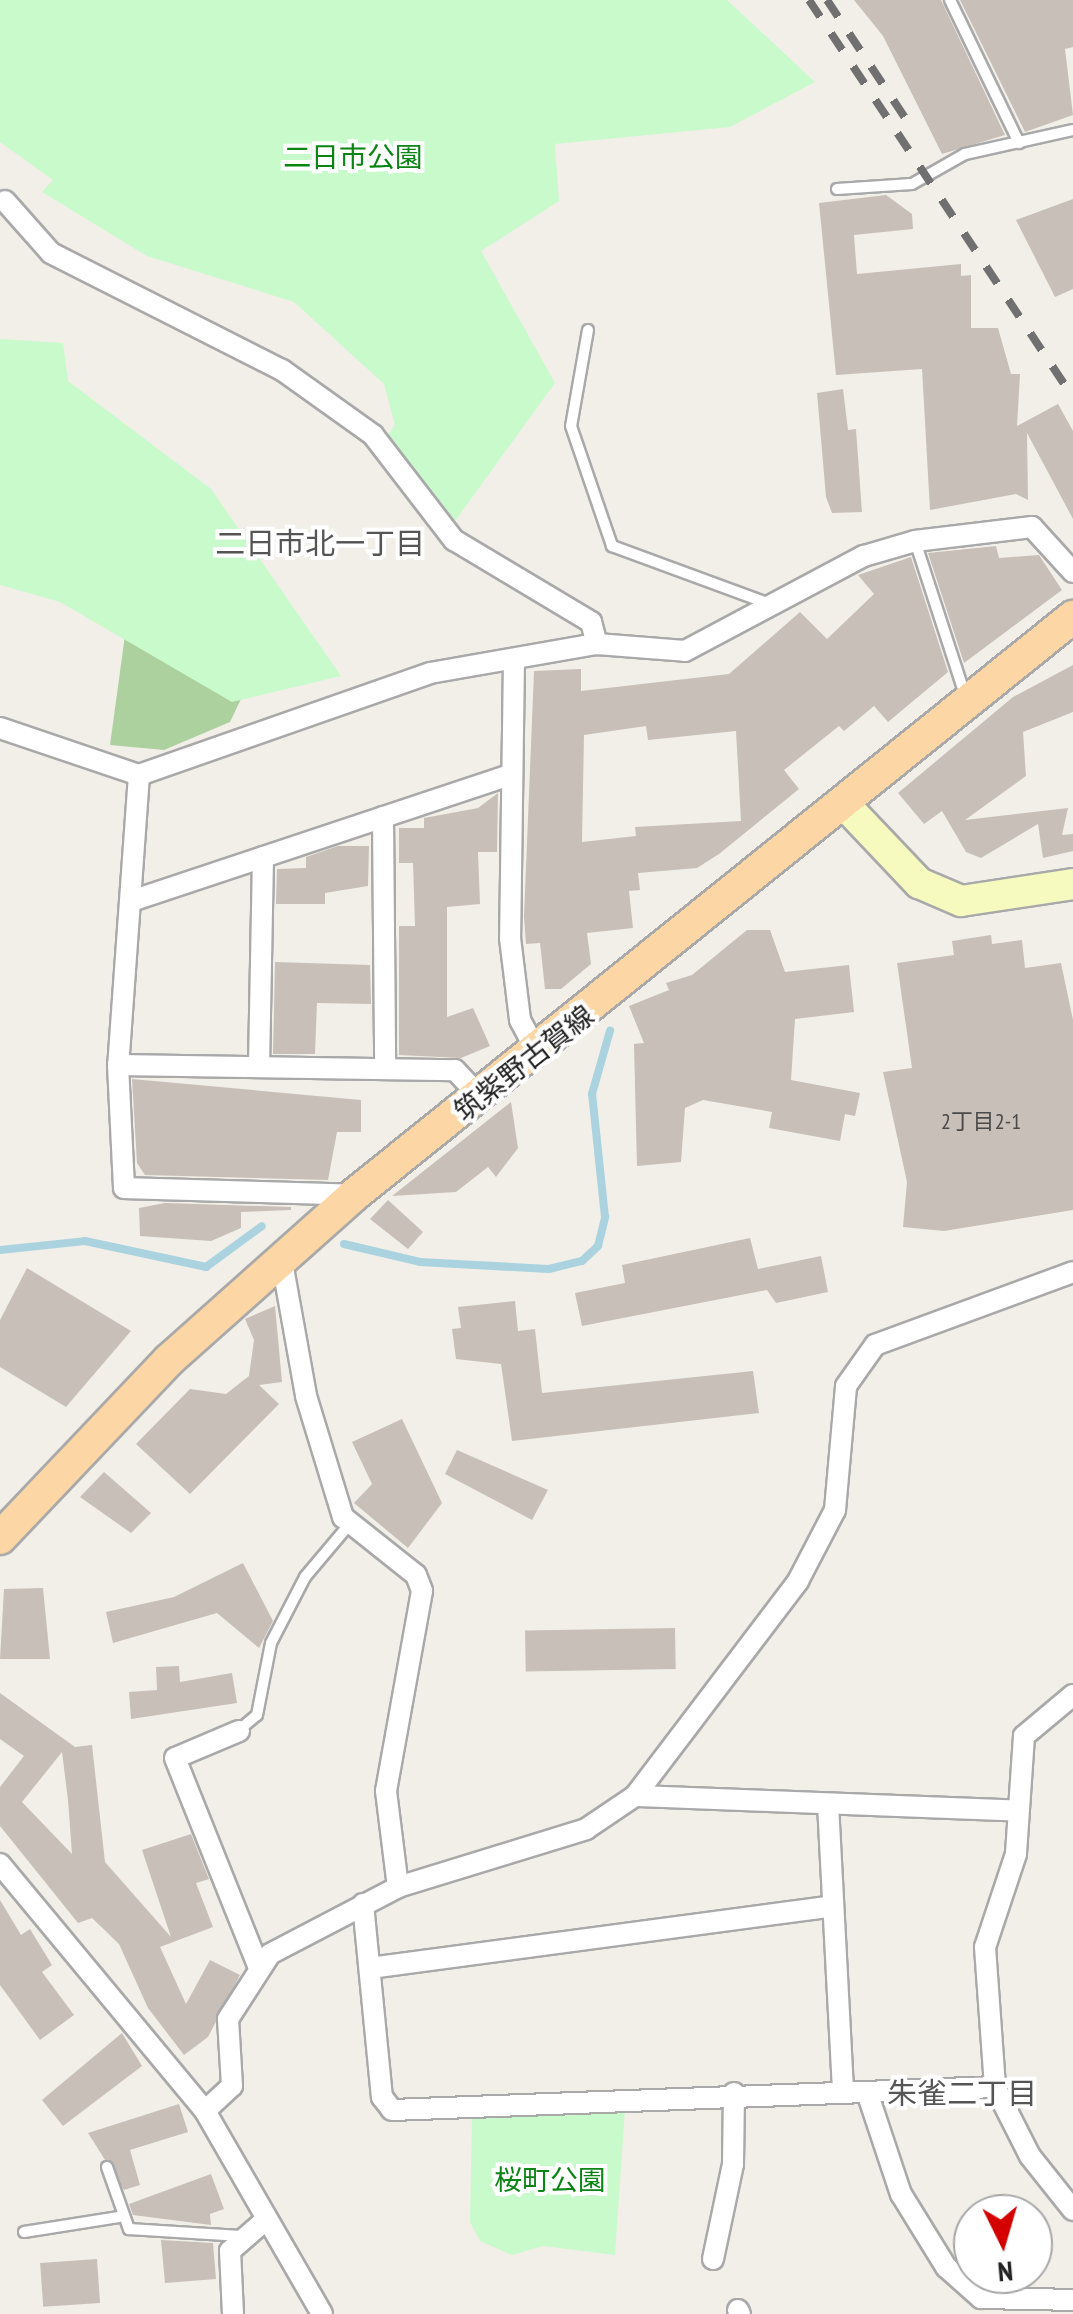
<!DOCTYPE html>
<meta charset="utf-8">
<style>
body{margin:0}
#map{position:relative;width:1073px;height:2314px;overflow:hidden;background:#f2efe9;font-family:"PT Sans Narrow","Noto Sans JP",sans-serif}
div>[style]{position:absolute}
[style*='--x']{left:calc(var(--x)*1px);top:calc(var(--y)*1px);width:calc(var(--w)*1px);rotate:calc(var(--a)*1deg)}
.forest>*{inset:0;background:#add19e}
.park>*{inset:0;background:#c8facc}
.stream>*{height:8px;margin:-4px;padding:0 4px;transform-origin:4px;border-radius:4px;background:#aad3df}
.building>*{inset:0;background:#c7bfb8;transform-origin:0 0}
.roads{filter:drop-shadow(2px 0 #a9a9a9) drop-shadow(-2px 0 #a9a9a9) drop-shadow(0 2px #a9a9a9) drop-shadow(0 -2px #a9a9a9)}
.lane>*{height:10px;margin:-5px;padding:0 5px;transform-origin:5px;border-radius:5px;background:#fff}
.street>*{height:20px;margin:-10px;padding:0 10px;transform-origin:10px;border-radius:10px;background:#fff}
.secondary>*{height:30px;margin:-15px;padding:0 15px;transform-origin:15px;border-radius:15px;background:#f7fabf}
.primary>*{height:32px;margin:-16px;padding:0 16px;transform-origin:16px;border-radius:16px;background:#fcd6a4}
.rail>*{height:8px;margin-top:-4px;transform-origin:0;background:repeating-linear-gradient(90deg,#707070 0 20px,transparent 0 40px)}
span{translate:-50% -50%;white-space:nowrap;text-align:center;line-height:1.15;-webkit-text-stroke:8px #fff;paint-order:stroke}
.number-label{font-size:22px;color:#4b4948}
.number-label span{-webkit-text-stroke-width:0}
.park-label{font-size:28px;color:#0c8416}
.street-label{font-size:28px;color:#222}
.neighbourhood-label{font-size:30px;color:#555}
.north{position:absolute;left:953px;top:2194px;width:100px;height:100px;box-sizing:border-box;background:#fff;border:2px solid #a7a7a7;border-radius:50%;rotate:175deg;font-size:28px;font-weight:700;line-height:40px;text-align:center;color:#222}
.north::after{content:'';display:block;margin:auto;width:35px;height:45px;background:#d40000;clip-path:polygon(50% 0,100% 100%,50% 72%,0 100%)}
</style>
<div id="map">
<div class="forest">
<i style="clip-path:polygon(0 440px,251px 678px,230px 722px,164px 750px,110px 745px,125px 635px)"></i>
</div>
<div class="park">
<i style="clip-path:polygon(0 0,727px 0,815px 82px,730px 127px,555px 144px,559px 201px,481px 251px,555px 383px,452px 525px,386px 438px,395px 425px,384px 384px,294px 302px,147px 256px,42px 192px,53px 180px,0 142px)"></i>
<i style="clip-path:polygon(0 339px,63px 343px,68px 381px,211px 489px,341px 676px,232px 702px,60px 602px,0 585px)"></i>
<i style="clip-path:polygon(625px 2109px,615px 2255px,543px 2246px,512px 2255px,480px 2241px,470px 2222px,472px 2115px)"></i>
</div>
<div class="stream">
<i style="--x:344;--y:1244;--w:78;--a:13.3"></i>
<i style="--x:420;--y:1262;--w:129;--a:3.1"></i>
<i style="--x:549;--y:1269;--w:34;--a:-14"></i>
<i style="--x:582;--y:1261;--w:22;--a:-43"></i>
<i style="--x:598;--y:1246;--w:30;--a:-76"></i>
<i style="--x:605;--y:1217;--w:124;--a:-96"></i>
<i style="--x:592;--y:1094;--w:66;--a:-74.1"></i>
<i style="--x:0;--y:1250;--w:85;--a:-6"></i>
<i style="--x:85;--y:1241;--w:124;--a:12.1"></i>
<i style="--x:206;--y:1267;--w:69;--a:-36.2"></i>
</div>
<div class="building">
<i style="clip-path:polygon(854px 0,941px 0,1005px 135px,942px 154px,883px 36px)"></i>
<i style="clip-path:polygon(960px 0,1073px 0,1073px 47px,1065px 49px,1073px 115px,1025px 132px)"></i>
<i style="clip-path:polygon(886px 195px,912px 214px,913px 229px,854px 235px,857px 274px,961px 264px,961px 276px,971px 275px,971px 328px,998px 328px,1011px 374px,1020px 374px,1017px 426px,1058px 404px,1073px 431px,1073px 519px,1027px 433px,1028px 500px,1016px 494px,930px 510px,922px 369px,836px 375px,819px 203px)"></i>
<i style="clip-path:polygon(1073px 199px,1073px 289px,1055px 297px,1016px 220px)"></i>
<i style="clip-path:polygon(843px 389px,848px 430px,856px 429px,862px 512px,832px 513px,826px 497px,817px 393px)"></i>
<i style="clip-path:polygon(996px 546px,999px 558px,1039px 555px,1062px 590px,964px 663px,928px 553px)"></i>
<i style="clip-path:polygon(evenodd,911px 557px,948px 672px,888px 722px,874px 706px,844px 731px,839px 726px,784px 770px,799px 789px,719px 854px,697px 868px,638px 873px,640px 890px,629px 891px,633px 928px,587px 933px,591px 964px,561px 989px,545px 989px,540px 943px,526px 944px,524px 917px,534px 671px,581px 669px,581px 691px,729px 674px,800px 612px,827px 639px,874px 594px,858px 575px,911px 557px,646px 726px,648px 740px,736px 731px,741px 821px,635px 827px,636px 836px,582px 842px,584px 735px,646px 726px)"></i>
<i style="clip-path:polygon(1073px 665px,1073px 712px,1023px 732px,1026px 776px,965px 820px,1068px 808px,1062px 835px,1073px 834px,1073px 851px,1043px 858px,1038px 824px,981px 858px,966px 852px,942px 811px,924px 824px,898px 793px,1013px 697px)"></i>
<i style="clip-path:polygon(498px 793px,497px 852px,478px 852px,480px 904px,447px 907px,447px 1017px,473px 1008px,490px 1046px,461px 1058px,399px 1055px,399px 926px,415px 926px,413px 863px,399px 863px,399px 828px,424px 828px,424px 818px,478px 808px)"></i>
<i style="clip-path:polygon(338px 846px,369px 846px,368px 886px,325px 893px,325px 904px,276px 904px,277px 869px,306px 868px,306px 857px)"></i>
<i style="clip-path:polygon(747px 930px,770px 930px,785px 972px,849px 965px,854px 1012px,795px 1019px,791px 1080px,860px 1093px,855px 1116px,845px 1114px,840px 1141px,769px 1128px,772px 1112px,703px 1100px,685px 1108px,681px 1162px,637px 1166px,634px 1044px,644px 1043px,629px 1006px,669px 990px,666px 983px,692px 975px)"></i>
<i style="clip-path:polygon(991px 935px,992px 944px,1022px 940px,1025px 968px,1061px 963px,1073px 1020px,1073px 1210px,944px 1231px,903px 1227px,907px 1182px,883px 1072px,912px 1068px,897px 963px,954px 955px,952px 941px)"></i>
<i style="clip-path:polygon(275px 962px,370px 965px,371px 1004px,317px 1003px,315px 1054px,273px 1054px)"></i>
<i style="clip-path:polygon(132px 1079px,361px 1100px,361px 1132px,337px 1132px,328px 1180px,145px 1175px,137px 1163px)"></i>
<i style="clip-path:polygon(511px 1102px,518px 1148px,496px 1177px,488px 1167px,456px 1192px,392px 1196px)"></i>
<i style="clip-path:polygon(388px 1200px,423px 1232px,408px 1249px,370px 1219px)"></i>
<i style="clip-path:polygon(165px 1203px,291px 1207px,291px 1210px,241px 1212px,241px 1228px,211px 1241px,140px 1236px,139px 1208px)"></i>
<i style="clip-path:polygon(750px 1238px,758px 1269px,821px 1256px,828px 1292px,776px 1303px,767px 1290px,582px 1326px,575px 1293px,625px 1283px,622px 1265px)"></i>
<i style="clip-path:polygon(27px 1268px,131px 1331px,66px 1407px,0 1367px,0 1320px)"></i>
<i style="clip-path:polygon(515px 1301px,518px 1331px,535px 1329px,542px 1393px,753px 1371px,759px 1413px,512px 1441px,501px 1364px,456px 1359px,452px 1329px,461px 1328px,458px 1307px)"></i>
<i style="clip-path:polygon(275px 1306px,282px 1382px,259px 1385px,279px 1404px,190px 1494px,136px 1444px,190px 1389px,226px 1394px,249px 1376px,254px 1340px,245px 1319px)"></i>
<i style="clip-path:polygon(402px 1419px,442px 1503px,408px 1548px,354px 1503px,372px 1484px,352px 1442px)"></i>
<i style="clip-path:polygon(457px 1450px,548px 1490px,532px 1520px,445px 1474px)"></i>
<i style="clip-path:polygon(104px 1472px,151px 1513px,131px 1533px,80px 1497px)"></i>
<i style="clip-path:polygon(243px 1563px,273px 1621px,259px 1648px,217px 1613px,113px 1643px,106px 1612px,174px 1597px)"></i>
<i style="clip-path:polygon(43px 1588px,50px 1659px,0 1659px,4px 1589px)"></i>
<i style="left:675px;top:1628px;width:41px;height:150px;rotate:89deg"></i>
<i style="clip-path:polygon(179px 1666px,180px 1682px,232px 1673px,237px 1703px,131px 1719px,129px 1692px,157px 1690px,156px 1667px)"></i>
<i style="clip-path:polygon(evenodd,0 1693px,75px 1747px,92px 1745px,105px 1862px,171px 1937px,142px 1850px,191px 1834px,209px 1879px,196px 1883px,213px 1927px,160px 1947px,186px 2004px,210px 1960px,240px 1975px,208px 2037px,184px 2055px,148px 2008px,119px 1944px,92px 1918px,78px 1923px,0 1826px,0 1787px,24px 1756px,0 1739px,0 1693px,62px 1752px,68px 1800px,72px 1854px,22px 1802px,62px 1752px)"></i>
<i style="clip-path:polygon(0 1900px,21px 1935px,30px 1929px,52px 1965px,42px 1972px,74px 2015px,40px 2040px,0 1985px)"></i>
<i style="clip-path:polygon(122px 2033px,142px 2066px,63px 2126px,42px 2100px)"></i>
<i style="clip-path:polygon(179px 2104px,188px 2132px,130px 2150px,140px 2185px,124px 2190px,88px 2133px)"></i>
<i style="clip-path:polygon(211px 2174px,224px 2209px,210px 2214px,211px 2225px,133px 2215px,129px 2204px)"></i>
<i style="clip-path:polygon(161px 2240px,213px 2243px,216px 2279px,165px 2283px)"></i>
<i style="left:97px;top:2259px;width:44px;height:57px;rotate:86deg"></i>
</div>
<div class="roads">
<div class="lane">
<i style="--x:950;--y:0;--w:159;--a:64.2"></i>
<i style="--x:837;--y:189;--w:75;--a:-3.8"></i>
<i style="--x:912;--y:184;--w:61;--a:-29.5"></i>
<i style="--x:965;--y:154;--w:111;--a:-12.5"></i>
<i style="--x:588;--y:330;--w:97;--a:100"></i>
<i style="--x:571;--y:426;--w:127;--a:71.1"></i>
<i style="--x:612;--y:546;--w:171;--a:20.2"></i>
<i style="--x:915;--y:541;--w:165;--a:72"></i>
<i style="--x:239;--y:1730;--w:23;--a:-40"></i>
<i style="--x:257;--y:1715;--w:73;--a:-79"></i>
<i style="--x:271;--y:1643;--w:74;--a:-62.7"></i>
<i style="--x:305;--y:1577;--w:67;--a:-49.9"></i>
<i style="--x:107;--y:2167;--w:66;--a:70.5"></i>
<i style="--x:129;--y:2229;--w:112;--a:3.6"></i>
<i style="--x:24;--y:2232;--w:96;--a:-9"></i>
</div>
<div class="street">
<i style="--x:5;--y:201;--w:69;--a:48.5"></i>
<i style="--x:51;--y:253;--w:259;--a:26.9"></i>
<i style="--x:282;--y:370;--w:112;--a:35.5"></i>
<i style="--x:373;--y:435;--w:133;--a:52.4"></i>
<i style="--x:454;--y:540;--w:160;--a:30.9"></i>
<i style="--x:591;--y:622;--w:23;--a:75"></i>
<i style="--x:514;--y:659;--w:279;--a:90.8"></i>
<i style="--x:510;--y:938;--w:83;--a:83"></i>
<i style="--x:520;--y:1020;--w:38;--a:62"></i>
<i style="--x:0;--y:728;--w:147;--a:18.7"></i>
<i style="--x:139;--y:775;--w:308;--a:-19.3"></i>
<i style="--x:430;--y:673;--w:169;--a:-9.9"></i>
<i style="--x:597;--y:644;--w:88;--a:4.5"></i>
<i style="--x:685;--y:651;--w:203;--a:-28"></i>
<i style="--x:864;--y:556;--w:53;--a:-16.4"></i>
<i style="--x:915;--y:541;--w:118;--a:-6.8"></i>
<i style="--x:1032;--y:527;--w:61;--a:47.7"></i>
<i style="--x:139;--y:775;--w:291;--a:94.1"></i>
<i style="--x:118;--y:1065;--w:123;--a:87.2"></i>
<i style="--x:124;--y:1188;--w:230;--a:1.7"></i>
<i style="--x:383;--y:817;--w:252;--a:89.5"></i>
<i style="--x:134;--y:900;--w:398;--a:-18.4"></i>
<i style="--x:118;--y:1065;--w:337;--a:0.9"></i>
<i style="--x:455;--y:1070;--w:37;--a:47"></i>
<i style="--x:259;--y:1066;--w:209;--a:-88.9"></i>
<i style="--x:282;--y:1262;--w:136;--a:79.8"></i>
<i style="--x:306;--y:1396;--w:127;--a:73"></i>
<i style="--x:343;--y:1517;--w:93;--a:38.5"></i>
<i style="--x:416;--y:1575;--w:17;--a:69"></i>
<i style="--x:422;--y:1591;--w:203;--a:100.2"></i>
<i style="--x:386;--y:1791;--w:97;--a:82.9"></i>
<i style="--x:1073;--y:1695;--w:64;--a:140.1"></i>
<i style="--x:1024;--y:1736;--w:118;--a:93.9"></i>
<i style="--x:1016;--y:1854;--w:98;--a:108.4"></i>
<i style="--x:985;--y:1947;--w:140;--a:85.9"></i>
<i style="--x:995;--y:2087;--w:77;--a:63.1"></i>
<i style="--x:1030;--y:2156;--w:69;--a:51.5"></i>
<i style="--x:239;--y:1731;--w:69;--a:157.1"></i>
<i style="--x:175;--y:1758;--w:226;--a:68.2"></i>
<i style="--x:635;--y:1796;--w:383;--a:2.2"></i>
<i style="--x:828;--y:1804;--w:287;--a:87"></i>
<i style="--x:0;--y:1864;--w:321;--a:50.3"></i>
<i style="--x:205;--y:2111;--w:234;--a:60"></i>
<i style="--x:363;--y:1904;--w:194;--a:84.4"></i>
<i style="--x:382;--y:2097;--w:16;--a:52"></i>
<i style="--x:392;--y:2110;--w:603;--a:-2.18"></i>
<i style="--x:370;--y:1968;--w:467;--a:-7.6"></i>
<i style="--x:867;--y:2092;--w:108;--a:71.6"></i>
<i style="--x:901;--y:2194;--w:86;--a:58.3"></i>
<i style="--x:946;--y:2267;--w:47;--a:41.5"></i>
<i style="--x:981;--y:2298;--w:92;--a:1.2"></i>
<i style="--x:205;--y:2111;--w:37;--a:-43"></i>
<i style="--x:232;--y:2086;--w:67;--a:-93.4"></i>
<i style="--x:228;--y:2019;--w:77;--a:-57.1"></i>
<i style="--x:270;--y:1954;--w:144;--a:-27.6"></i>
<i style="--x:398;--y:1887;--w:197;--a:-17.1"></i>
<i style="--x:586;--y:1829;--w:59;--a:-34"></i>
<i style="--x:635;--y:1796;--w:270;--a:-52.8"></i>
<i style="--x:798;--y:1581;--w:80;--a:-62.5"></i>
<i style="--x:835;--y:1510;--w:124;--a:-84.9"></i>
<i style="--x:846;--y:1386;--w:50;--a:-54.7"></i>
<i style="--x:875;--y:1345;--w:211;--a:-20.2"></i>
<i style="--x:713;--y:2259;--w:97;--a:-78.1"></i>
<i style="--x:733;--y:2164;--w:71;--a:-89.2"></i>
<i style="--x:738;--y:2310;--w:4;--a:63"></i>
<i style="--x:233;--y:2314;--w:63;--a:-92.7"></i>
<i style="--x:230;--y:2251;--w:43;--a:-41.2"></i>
</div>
<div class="secondary">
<i style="--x:845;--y:805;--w:108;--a:46.5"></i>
<i style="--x:919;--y:883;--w:46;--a:23.2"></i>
<i style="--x:961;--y:901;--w:113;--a:-8.6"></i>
</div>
<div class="primary">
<i style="--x:0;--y:1538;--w:245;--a:-46.5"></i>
<i style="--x:169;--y:1360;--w:248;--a:-41.7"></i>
<i style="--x:354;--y:1195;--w:923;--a:-38.8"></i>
</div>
</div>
<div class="rail">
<i style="--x:809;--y:0;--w:477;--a:56.4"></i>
<i style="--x:827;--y:0;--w:141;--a:56.5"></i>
</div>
<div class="number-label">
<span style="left:981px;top:1122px">2丁目2-1</span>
</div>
<div class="park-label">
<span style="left:353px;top:157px">二日市公園</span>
<span style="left:550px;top:2180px">桜町公園</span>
</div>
<div class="street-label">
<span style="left:524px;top:1063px;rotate:-38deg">筑紫野古賀線</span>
</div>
<div class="neighbourhood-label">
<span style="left:320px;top:543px">二日市北一丁目</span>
<span style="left:962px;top:2093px">朱雀二丁目</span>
</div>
<div class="north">N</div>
</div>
